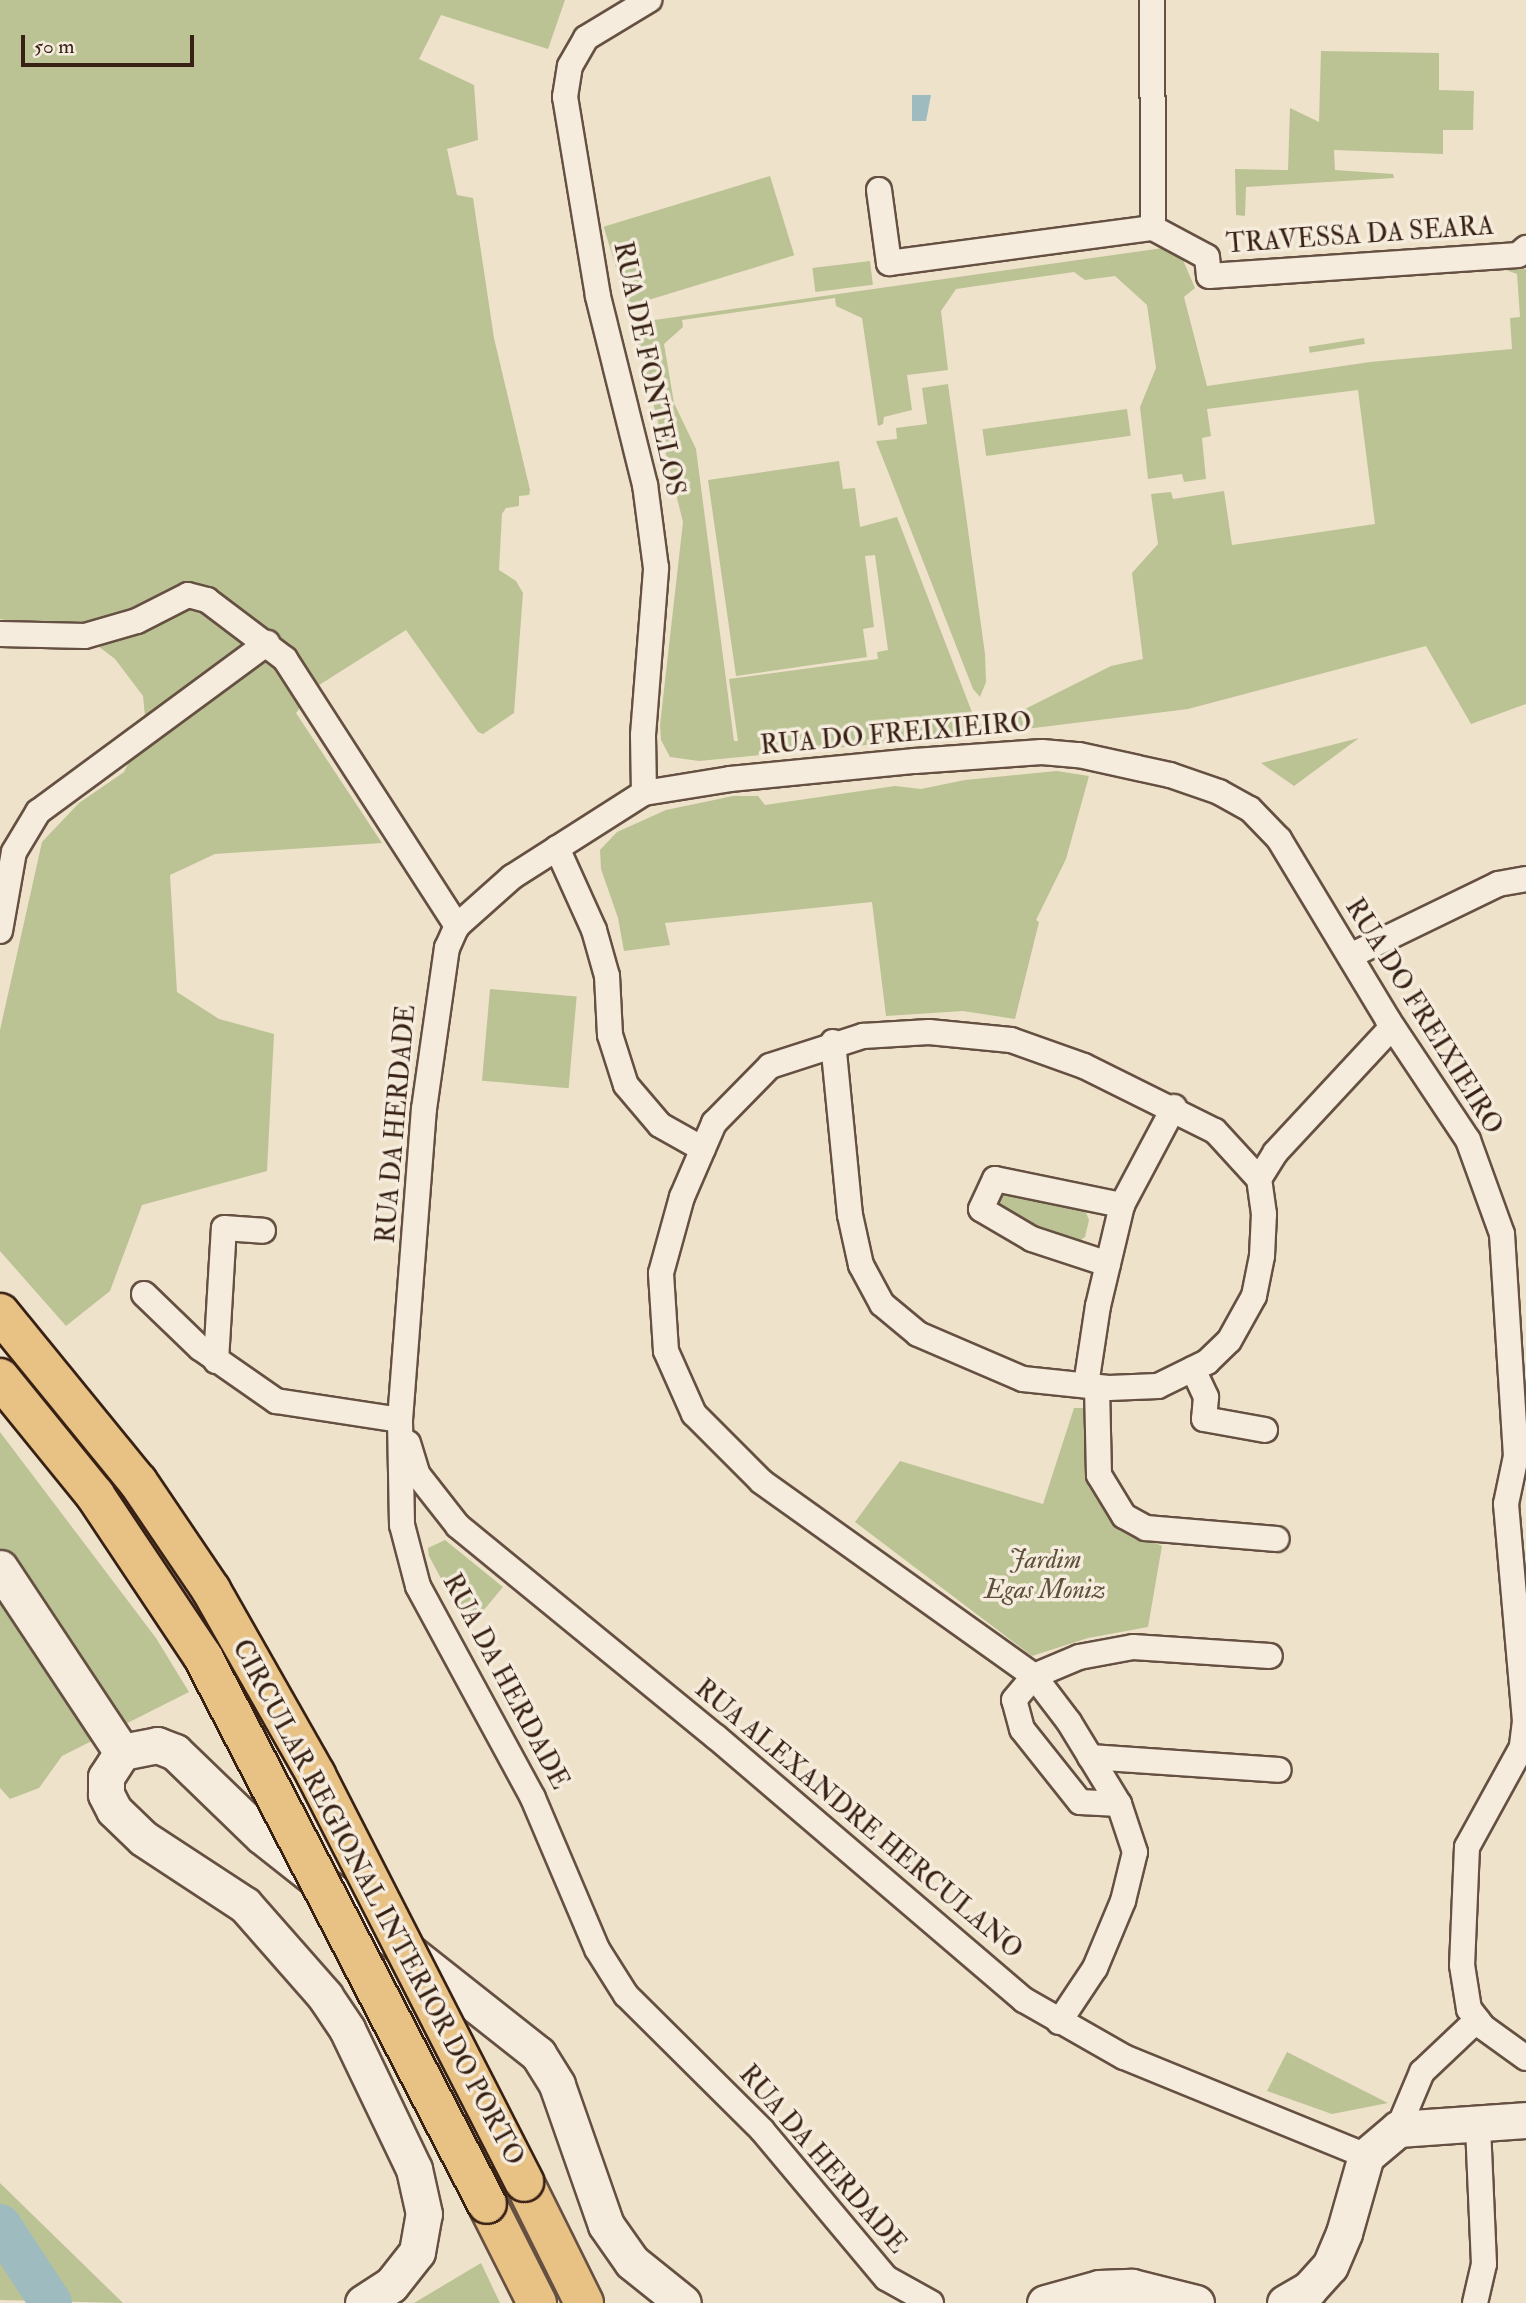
<!DOCTYPE html>
<style>
body{margin:0}
#map{position:relative;width:1526px;height:2303px;overflow:hidden;background:#efe2ca;font-family:"IM FELL Double Pica",serif}
div>[style]{position:absolute}
[style*='--x']{left:calc(var(--x)*1px);top:calc(var(--y)*1px);width:calc(var(--w)*1px);rotate:calc(var(--a)*1deg)}
.green>*{inset:0;background:#bbc395;transform-origin:0 0}
.water>*{inset:0;background:#9ebcc0}
.river>*{height:42px;margin:-21px;padding:0 21px;transform-origin:21px;border-radius:21px;background:#9ebcc0}
.roads{filter:drop-shadow(2px 0 #655042) drop-shadow(-2px 0 #655042) drop-shadow(0 2px #655042) drop-shadow(0 -2px #655042)}
.street>*{height:24px;margin:-12px;padding:0 12px;transform-origin:12px;border-radius:12px;background:#f5ecdd}
.secondary>*{height:35px;margin:-17.5px;padding:0 17.5px;transform-origin:17.5px;border-radius:17.5px;background:#f5ecdd}
.highway>*{height:38px;margin:-19px;padding:0 19px;transform-origin:19px;border-radius:19px;background:#e8c185}
.bridges{filter:drop-shadow(2px 0 #372014) drop-shadow(-2px 0 #372014) drop-shadow(0 2px #372014) drop-shadow(0 -2px #372014)}
.highway-bridge>*{height:38px;margin:-19px;padding:0 19px;transform-origin:19px;border-radius:19px;background:#e8c185}
span{translate:-50% -50%;white-space:nowrap;text-align:center;line-height:1.15;-webkit-text-stroke:7px #f5ecdd;paint-order:stroke}
.street-label{font-size:26px;color:#372014}
.park-label{font-size:26px;color:#5f513b;font-style:italic}
.scale{position:absolute;left:21px;top:35px;width:173px;height:32px;box-sizing:border-box;border:4px solid #372014;border-top:0;padding-left:9px;font-size:21px;line-height:24px;white-space:nowrap;color:#372014;-webkit-text-stroke:5px #f5ecdd;paint-order:stroke}
</style>
<div id="map">
<div class="green">
<i style="clip-path:polygon(0 0,565px 0,548px 49px,441px 15px,419px 59px,474px 85px,478px 140px,447px 149px,457px 195px,473px 198px,494px 338px,530px 490px,529px 495px,519px 496px,519px 506px,506px 508px,502px 514px,499px 570px,516px 581px,523px 593px,514px 713px,483px 734px,478px 732px,406px 630px,316px 687px,296px 713px,382px 843px,215px 854px,170px 875px,177px 992px,219px 1019px,274px 1034px,267px 1171px,142px 1205px,110px 1291px,66px 1326px,0 1251px,0 1030px,42px 842px,79px 803px,124px 772px,146px 727px,143px 696px,115px 659px,85px 636px,0 619px)"></i>
<i style="clip-path:polygon(1321px 51px,1439px 53px,1439px 90px,1474px 91px,1473px 130px,1443px 130px,1443px 154px,1334px 150px,1335px 170px,1393px 174px,1394px 178px,1246px 187px,1245px 216px,1236px 215px,1235px 169px,1288px 170px,1290px 108px,1319px 122px)"></i>
<i style="left:770px;top:176px;width:83px;height:174px;rotate:73deg"></i>
<i style="clip-path:polygon(1170px 247px,1183px 260px,1195px 288px,1184px 297px,1207px 386px,1370px 362px,1512px 349px,1510px 318px,1520px 317px,1517px 274px,1506px 270px,1526px 269px,1526px 704px,1471px 724px,1426px 646px,1188px 709px,1002px 732px,1023px 710px,1111px 666px,1143px 659px,1132px 573px,1158px 544px,1151px 494px,1171px 492px,1173px 499px,1224px 491px,1232px 545px,1375px 524px,1358px 390px,1207px 409px,1211px 436px,1202px 438px,1206px 479px,1184px 482px,1182px 474px,1148px 479px,1140px 407px,1156px 368px,1147px 305px,1115px 276px,1085px 280px,1074px 272px,956px 289px,941px 311px,948px 370px,907px 375px,912px 410px,884px 417px,883px 424px,878px 426px,862px 318px,836px 306px,835px 298px,682px 320px,683px 327px,664px 344px,674px 403px,696px 449px,734px 741px,738px 741px,729px 679px,878px 659px,877px 652px,888px 650px,875px 555px,865px 556px,874px 627px,863px 629px,867px 657px,736px 676px,708px 480px,839px 461px,843px 489px,855px 488px,860px 527px,897px 517px,975px 720px,991px 733px,699px 761px,670px 757px,661px 740px,660px 725px,683px 522px,633px 323px)"></i>
<i style="left:870px;top:261px;width:24px;height:58px;rotate:83deg"></i>
<i style="left:1364px;top:338px;width:6px;height:56px;rotate:81deg"></i>
<i style="clip-path:polygon(948px 384px,985px 654px,986px 682px,980px 697px,973px 689px,876px 441px,897px 439px,896px 428px,927px 424px,922px 388px)"></i>
<i style="left:1127px;top:409px;width:27px;height:146px;rotate:82deg"></i>
<i style="clip-path:polygon(1359px 738px,1294px 786px,1261px 763px)"></i>
<i style="clip-path:polygon(1057px 771px,1089px 776px,1066px 859px,1036px 920px,1039px 922px,1015px 1019px,963px 1011px,886px 1016px,872px 902px,665px 923px,670px 945px,624px 951px,618px 918px,601px 869px,600px 850px,617px 832px,666px 810px,733px 796px,758px 796px,765px 805px,895px 786px,921px 789px,965px 780px)"></i>
<i style="left:490px;top:989px;width:87px;height:92px;rotate:5deg"></i>
<i style="clip-path:polygon(1003px 1191px,1085px 1210px,1089px 1220px,1085px 1237px,1075px 1244px,1004px 1215px,999px 1205px)"></i>
<i style="clip-path:polygon(1074px 1408px,1085px 1408px,1087px 1471px,1096px 1499px,1123px 1529px,1162px 1546px,1148px 1627px,1088px 1638px,1032px 1656px,855px 1522px,900px 1461px,1043px 1504px)"></i>
<i style="clip-path:polygon(0 1432px,156px 1638px,189px 1692px,62px 1756px,39px 1788px,10px 1799px,0 1788px)"></i>
<i style="clip-path:polygon(445px 1540px,503px 1587px,468px 1629px,429px 1556px,428px 1548px)"></i>
<i style="clip-path:polygon(1287px 2052px,1388px 2103px,1332px 2114px,1267px 2091px)"></i>
<i style="clip-path:polygon(0 2183px,123px 2303px,0 2300px)"></i>
<i style="clip-path:polygon(481px 2263px,500px 2303px,414px 2303px)"></i>
</div>
<div class="water">
<i style="clip-path:polygon(912px 95px,931px 95px,926px 121px,912px 121px)"></i>
</div>
<div class="river">
<i style="--x:0;--y:2225;--w:93;--a:56.8"></i>
</div>
<div class="roads">
<div class="street">
<i style="--x:1152;--y:0;--w:228;--a:89.7"></i>
<i style="--x:879;--y:190;--w:74;--a:82.2"></i>
<i style="--x:889;--y:263;--w:266;--a:-7.6"></i>
<i style="--x:1153;--y:228;--w:61;--a:28.2"></i>
<i style="--x:1207;--y:257;--w:19;--a:84"></i>
<i style="--x:1209;--y:276;--w:310;--a:-3.9"></i>
<i style="--x:1518;--y:255;--w:11;--a:-41"></i>
<i style="--x:0;--y:634;--w:85;--a:1.3"></i>
<i style="--x:85;--y:636;--w:54;--a:-16.1"></i>
<i style="--x:137;--y:621;--w:57;--a:-27"></i>
<i style="--x:188;--y:595;--w:20;--a:15"></i>
<i style="--x:207;--y:600;--w:98;--a:37.1"></i>
<i style="--x:285;--y:659;--w:318;--a:57.2"></i>
<i style="--x:644;--y:793;--w:58;--a:-91"></i>
<i style="--x:643;--y:735;--w:168;--a:-85.5"></i>
<i style="--x:656;--y:568;--w:84;--a:-97.5"></i>
<i style="--x:645;--y:485;--w:195;--a:-104"></i>
<i style="--x:598;--y:296;--w:202;--a:-99.4"></i>
<i style="--x:565;--y:97;--w:31;--a:-81"></i>
<i style="--x:570;--y:66;--w:32;--a:-60"></i>
<i style="--x:586;--y:38;--w:74;--a:-31.1"></i>
<i style="--x:557;--y:848;--w:90;--a:65.7"></i>
<i style="--x:594;--y:930;--w:48;--a:74.2"></i>
<i style="--x:607;--y:976;--w:59;--a:87.1"></i>
<i style="--x:610;--y:1035;--w:52;--a:72.3"></i>
<i style="--x:626;--y:1085;--w:52;--a:49.6"></i>
<i style="--x:660;--y:1125;--w:49;--a:29.2"></i>
<i style="--x:0;--y:931;--w:80;--a:-80"></i>
<i style="--x:14;--y:852;--w:47;--a:-59"></i>
<i style="--x:38;--y:812;--w:285;--a:-36.4"></i>
<i style="--x:1350;--y:956;--w:165;--a:-25.9"></i>
<i style="--x:1498;--y:884;--w:28;--a:-10"></i>
<i style="--x:833;--y:1042;--w:174;--a:84.4"></i>
<i style="--x:850;--y:1215;--w:51;--a:77.6"></i>
<i style="--x:861;--y:1265;--w:44;--a:61.7"></i>
<i style="--x:882;--y:1304;--w:47;--a:39.8"></i>
<i style="--x:918;--y:1334;--w:114;--a:23.2"></i>
<i style="--x:1023;--y:1379;--w:86;--a:6"></i>
<i style="--x:1109;--y:1388;--w:49;--a:-2.3"></i>
<i style="--x:1158;--y:1386;--w:55;--a:-26.1"></i>
<i style="--x:1207;--y:1362;--w:30;--a:-44"></i>
<i style="--x:1229;--y:1341;--w:51;--a:-60.9"></i>
<i style="--x:1254;--y:1296;--w:41;--a:-78.7"></i>
<i style="--x:1262;--y:1256;--w:42;--a:-87.3"></i>
<i style="--x:1264;--y:1214;--w:35;--a:-98"></i>
<i style="--x:1259;--y:1179;--w:31;--a:-58"></i>
<i style="--x:1275;--y:1153;--w:172;--a:-47.1"></i>
<i style="--x:1108;--y:1264;--w:80;--a:-161.8"></i>
<i style="--x:1032;--y:1239;--w:59;--a:-149.5"></i>
<i style="--x:981;--y:1209;--w:33;--a:-65"></i>
<i style="--x:995;--y:1179;--w:130;--a:11.6"></i>
<i style="--x:144;--y:1294;--w:78;--a:44"></i>
<i style="--x:200;--y:1348;--w:93;--a:34.9"></i>
<i style="--x:276;--y:1401;--w:125;--a:8.7"></i>
<i style="--x:216;--y:1361;--w:133;--a:-86.6"></i>
<i style="--x:224;--y:1228;--w:39;--a:4"></i>
<i style="--x:1193;--y:1369;--w:31;--a:65"></i>
<i style="--x:1206;--y:1397;--w:22;--a:95"></i>
<i style="--x:1204;--y:1419;--w:62;--a:10.2"></i>
<i style="--x:1086;--y:1385;--w:80;--a:-81.4"></i>
<i style="--x:1098;--y:1306;--w:104;--a:-76.6"></i>
<i style="--x:1122;--y:1205;--w:111;--a:-62"></i>
<i style="--x:1097;--y:1387;--w:88;--a:88.7"></i>
<i style="--x:1099;--y:1475;--w:48;--a:58.6"></i>
<i style="--x:1124;--y:1516;--w:25;--a:29"></i>
<i style="--x:1146;--y:1528;--w:131;--a:4.8"></i>
<i style="--x:408;--y:1443;--w:34;--a:73"></i>
<i style="--x:418;--y:1475;--w:65;--a:51.9"></i>
<i style="--x:458;--y:1526;--w:333;--a:39.3"></i>
<i style="--x:716;--y:1737;--w:405;--a:40.5"></i>
<i style="--x:1024;--y:2000;--w:115;--a:29.7"></i>
<i style="--x:1124;--y:2057;--w:261;--a:22.2"></i>
<i style="--x:1090;--y:1757;--w:189;--a:3.9"></i>
<i style="--x:1119;--y:1804;--w:39;--a:-177"></i>
<i style="--x:1080;--y:1802;--w:93;--a:-128.5"></i>
<i style="--x:1022;--y:1729;--w:30;--a:-105"></i>
<i style="--x:1014;--y:1700;--w:31;--a:-50"></i>
<i style="--x:1034;--y:1676;--w:49;--a:-22.9"></i>
<i style="--x:1079;--y:1657;--w:55;--a:-10.5"></i>
<i style="--x:1133;--y:1647;--w:137;--a:3.8"></i>
<i style="--x:1059;--y:2022;--w:65;--a:-56.3"></i>
<i style="--x:1095;--y:1968;--w:73;--a:-67.3"></i>
<i style="--x:1123;--y:1901;--w:50;--a:-76.2"></i>
<i style="--x:1135;--y:1852;--w:51;--a:-108.4"></i>
<i style="--x:1119;--y:1804;--w:96;--a:-121.4"></i>
<i style="--x:1069;--y:1722;--w:58;--a:-127.3"></i>
<i style="--x:1034;--y:1676;--w:335;--a:-144.5"></i>
<i style="--x:761;--y:1481;--w:95;--a:-135"></i>
<i style="--x:694;--y:1414;--w:69;--a:-114"></i>
<i style="--x:666;--y:1351;--w:78;--a:-93.7"></i>
<i style="--x:661;--y:1273;--w:79;--a:-74.6"></i>
<i style="--x:682;--y:1197;--w:81;--a:-66.6"></i>
<i style="--x:714;--y:1123;--w:80;--a:-45.5"></i>
<i style="--x:770;--y:1066;--w:98;--a:-17.9"></i>
<i style="--x:863;--y:1036;--w:66;--a:-3.5"></i>
<i style="--x:929;--y:1032;--w:82;--a:5.6"></i>
<i style="--x:1011;--y:1040;--w:77;--a:19.6"></i>
<i style="--x:1084;--y:1066;--w:146;--a:26.4"></i>
<i style="--x:1215;--y:1131;--w:65;--a:47.5"></i>
<i style="--x:1398;--y:2129;--w:62;--a:-67.2"></i>
<i style="--x:1422;--y:2072;--w:76;--a:-43.4"></i>
<i style="--x:931;--y:2303;--w:51;--a:-150.9"></i>
<i style="--x:886;--y:2278;--w:193;--a:-130"></i>
<i style="--x:762;--y:2130;--w:192;--a:-135.2"></i>
<i style="--x:626;--y:1995;--w:54;--a:-122.2"></i>
<i style="--x:597;--y:1949;--w:164;--a:-113"></i>
<i style="--x:533;--y:1798;--w:241;--a:-118.5"></i>
<i style="--x:418;--y:1586;--w:63;--a:-104.7"></i>
<i style="--x:402;--y:1525;--w:105;--a:-91.1"></i>
<i style="--x:400;--y:1420;--w:312;--a:-85.6"></i>
<i style="--x:424;--y:1109;--w:163;--a:-81.9"></i>
<i style="--x:447;--y:948;--w:24;--a:-66"></i>
<i style="--x:457;--y:926;--w:74;--a:-41.7"></i>
<i style="--x:512;--y:877;--w:156;--a:-32.5"></i>
<i style="--x:644;--y:793;--w:87;--a:-9.2"></i>
<i style="--x:730;--y:779;--w:186;--a:-5.6"></i>
<i style="--x:915;--y:761;--w:127;--a:-4.1"></i>
<i style="--x:1042;--y:752;--w:37;--a:5"></i>
<i style="--x:1079;--y:755;--w:93;--a:12.4"></i>
<i style="--x:1170;--y:775;--w:52;--a:19.1"></i>
<i style="--x:1219;--y:792;--w:35;--a:29"></i>
<i style="--x:1250;--y:809;--w:42;--a:46"></i>
<i style="--x:1279;--y:839;--w:211;--a:58.9"></i>
<i style="--x:1388;--y:1020;--w:144;--a:56.3"></i>
<i style="--x:1468;--y:1140;--w:100;--a:70.1"></i>
<i style="--x:1502;--y:1234;--w:222;--a:86.4"></i>
<i style="--x:1516;--y:1456;--w:49;--a:101.8"></i>
<i style="--x:1506;--y:1504;--w:218;--a:85"></i>
<i style="--x:1525;--y:1721;--w:26;--a:97"></i>
<i style="--x:1522;--y:1747;--w:114;--a:118.8"></i>
<i style="--x:1467;--y:1847;--w:118;--a:92.4"></i>
<i style="--x:1462;--y:1965;--w:45;--a:81"></i>
<i style="--x:1469;--y:2009;--w:23;--a:52"></i>
<i style="--x:1483;--y:2027;--w:53;--a:35.8"></i>
<i style="--x:1475;--y:2303;--w:40;--a:-77"></i>
<i style="--x:1484;--y:2264;--w:140;--a:-92.5"></i>
</div>
<div class="secondary">
<i style="--x:0;--y:1568;--w:221;--a:56.5"></i>
<i style="--x:363;--y:2303;--w:33;--a:-33"></i>
<i style="--x:391;--y:2285;--w:42;--a:-51.8"></i>
<i style="--x:417;--y:2252;--w:39;--a:-80"></i>
<i style="--x:424;--y:2214;--w:46;--a:-102.5"></i>
<i style="--x:414;--y:2169;--w:155;--a:-115.6"></i>
<i style="--x:347;--y:2029;--w:40;--a:-124"></i>
<i style="--x:325;--y:1996;--w:121;--a:-131.3"></i>
<i style="--x:245;--y:1905;--w:122;--a:-146.7"></i>
<i style="--x:143;--y:1838;--w:40;--a:-136"></i>
<i style="--x:114;--y:1810;--w:18;--a:-117"></i>
<i style="--x:106;--y:1794;--w:17;--a:-90"></i>
<i style="--x:106;--y:1777;--w:30;--a:-57"></i>
<i style="--x:122;--y:1752;--w:36;--a:-11"></i>
<i style="--x:157;--y:1745;--w:19;--a:21"></i>
<i style="--x:175;--y:1752;--w:121;--a:44"></i>
<i style="--x:262;--y:1836;--w:352;--a:38.3"></i>
<i style="--x:538;--y:2054;--w:36;--a:58"></i>
<i style="--x:557;--y:2085;--w:148;--a:70.7"></i>
<i style="--x:606;--y:2225;--w:45;--a:54.9"></i>
<i style="--x:632;--y:2262;--w:65;--a:38.8"></i>
<i style="--x:1045;--y:2303;--w:56;--a:-15.5"></i>
<i style="--x:1099;--y:2288;--w:33;--a:-2"></i>
<i style="--x:1132;--y:2287;--w:66;--a:14"></i>
<i style="--x:1285;--y:2303;--w:28;--a:-30"></i>
<i style="--x:1309;--y:2289;--w:31;--a:-48"></i>
<i style="--x:1330;--y:2266;--w:36;--a:-67"></i>
<i style="--x:1344;--y:2233;--w:80;--a:-74.1"></i>
<i style="--x:1366;--y:2156;--w:42;--a:-40.2"></i>
<i style="--x:1398;--y:2129;--w:128;--a:-4"></i>
</div>
<div class="highway">
<i style="--x:524;--y:2182;--w:135;--a:63.6"></i>
<i style="--x:487;--y:2204;--w:111;--a:63.2"></i>
</div>
</div>
<div class="bridges">
<div class="highway-bridge">
<i style="--x:0;--y:1313;--w:218;--a:50.8"></i>
<i style="--x:138;--y:1482;--w:130;--a:55.9"></i>
<i style="--x:211;--y:1590;--w:213;--a:60.4"></i>
<i style="--x:316;--y:1775;--w:457;--a:62.9"></i>
<i style="--x:0;--y:1378;--w:151;--a:50.9"></i>
<i style="--x:95;--y:1495;--w:195;--a:56.3"></i>
<i style="--x:203;--y:1657;--w:616;--a:62.56"></i>
</div>
</div>
<div class="street-label">
<span style="left:1360px;top:236px;rotate:-4deg">TRAVESSA DA SEARA</span>
<span style="left:648px;top:369px;rotate:78deg">RUA DE FONTELOS</span>
<span style="left:896px;top:735px;rotate:-5deg">RUA DO FREIXIEIRO</span>
<span style="left:1423px;top:1017px;rotate:58deg">RUA DO FREIXIEIRO</span>
<span style="left:397px;top:1124px;rotate:-85deg">RUA DA HERDADE</span>
<span style="left:505px;top:1682px;rotate:62deg">RUA DA HERDADE</span>
<span style="left:858px;top:1820px;rotate:40deg">RUA ALEXANDRE HERCULANO</span>
<span style="left:377px;top:1903px;rotate:62deg">CIRCULAR REGIONAL INTERIOR DO PORTO</span>
<span style="left:822px;top:2160px;rotate:49deg">RUA DA HERDADE</span>
</div>
<div class="park-label">
<span style="left:1045px;top:1576px">Jardim<br>Egas Moniz</span>
</div>
<div class="scale">50 m</div>
</div>
